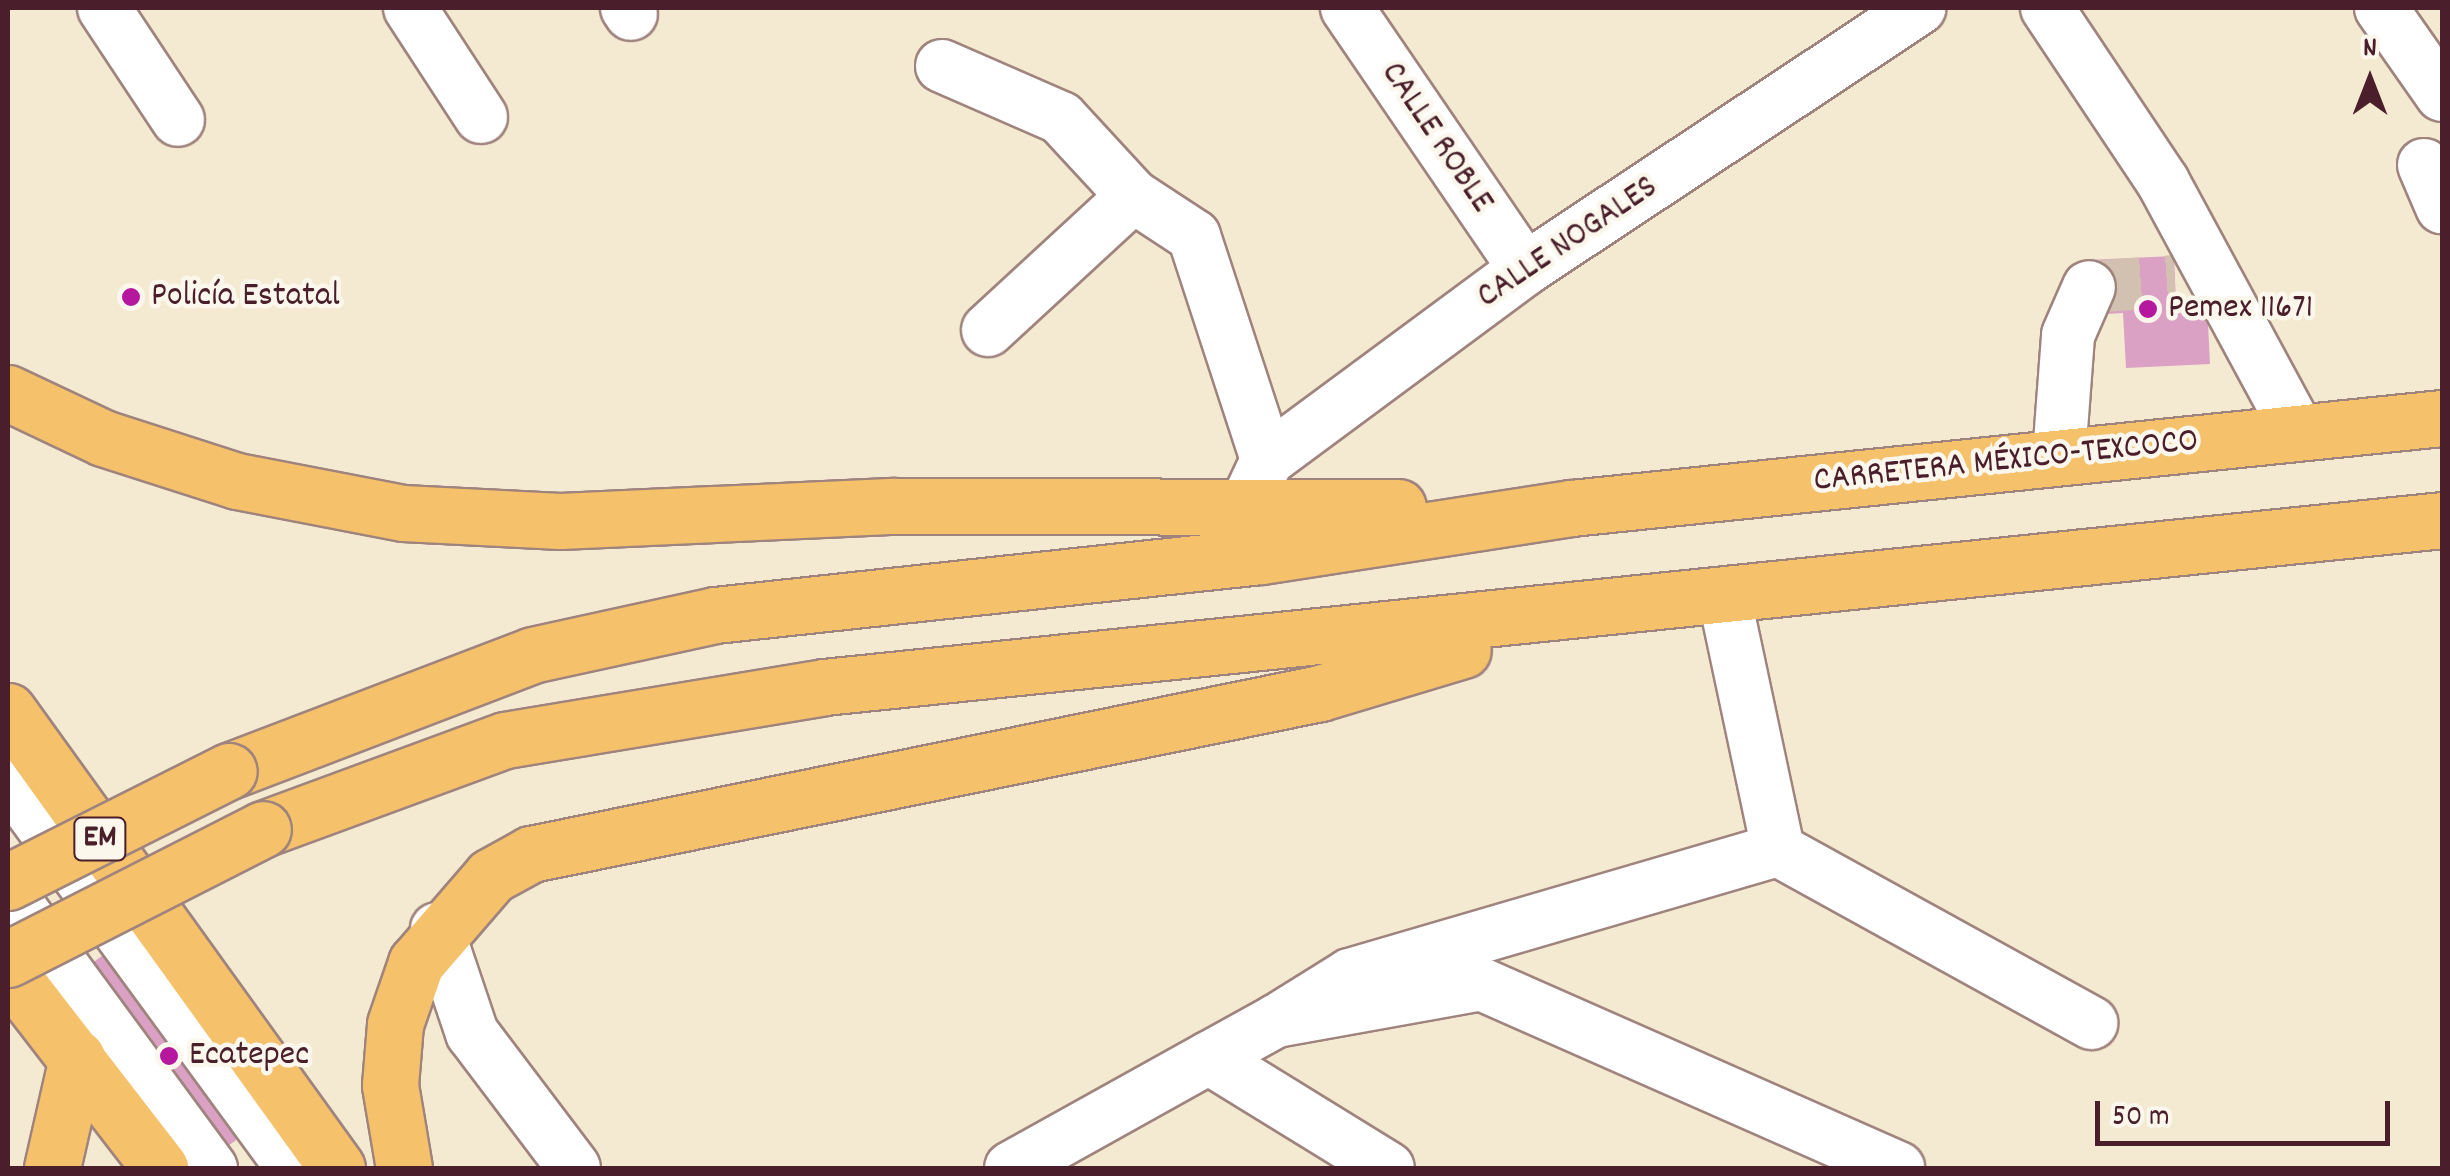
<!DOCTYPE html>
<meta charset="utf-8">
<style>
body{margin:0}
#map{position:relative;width:2450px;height:1176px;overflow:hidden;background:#f4e9d1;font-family:Dekko,sans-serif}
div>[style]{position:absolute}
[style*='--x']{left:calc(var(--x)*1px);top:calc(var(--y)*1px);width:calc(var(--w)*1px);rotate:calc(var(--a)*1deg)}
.building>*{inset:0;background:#daa1c4;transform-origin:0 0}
.minor-tunnel>*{height:52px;margin-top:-26px;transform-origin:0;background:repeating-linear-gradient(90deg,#d2c1b0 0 52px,transparent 0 78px)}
.roads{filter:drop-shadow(2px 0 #9f847e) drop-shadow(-2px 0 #9f847e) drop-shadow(0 2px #9f847e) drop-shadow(0 -2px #9f847e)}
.minor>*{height:52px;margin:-26px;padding:0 26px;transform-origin:26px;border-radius:26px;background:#fff}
.major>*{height:55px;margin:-27.5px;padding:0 27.5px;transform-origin:27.5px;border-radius:27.5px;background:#f5c16b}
.highway>*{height:55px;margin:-27.5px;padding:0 27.5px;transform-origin:27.5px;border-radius:27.5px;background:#f5c16b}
.bridges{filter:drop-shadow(2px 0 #9f847e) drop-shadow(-2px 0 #9f847e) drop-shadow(0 2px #9f847e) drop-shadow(0 -2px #9f847e)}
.highway-bridge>*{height:55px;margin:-27.5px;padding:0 27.5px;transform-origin:27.5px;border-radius:27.5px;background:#f5c16b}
.dots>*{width:28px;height:28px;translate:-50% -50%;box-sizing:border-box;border:5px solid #fbf7ec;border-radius:50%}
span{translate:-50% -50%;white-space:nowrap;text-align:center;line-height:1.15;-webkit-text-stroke:9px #fbf7ec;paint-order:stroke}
.shield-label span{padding:2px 8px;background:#fbf7ec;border:2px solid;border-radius:8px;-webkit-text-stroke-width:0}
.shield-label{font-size:32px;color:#4a1f2b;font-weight:700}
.street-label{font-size:35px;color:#4a1f2b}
.poi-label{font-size:35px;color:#4a1f2b}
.left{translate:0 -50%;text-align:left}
.frame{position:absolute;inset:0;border:10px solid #4a1f2b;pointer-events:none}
.north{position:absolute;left:2320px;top:30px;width:100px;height:100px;-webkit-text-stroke:8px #fbf7ec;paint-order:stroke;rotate:0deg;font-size:28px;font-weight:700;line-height:40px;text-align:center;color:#4a1f2b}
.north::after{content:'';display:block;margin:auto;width:35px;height:45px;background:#4a1f2b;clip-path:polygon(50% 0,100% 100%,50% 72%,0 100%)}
.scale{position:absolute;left:2095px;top:1101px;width:295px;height:45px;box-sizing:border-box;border:5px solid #4a1f2b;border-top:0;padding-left:12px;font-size:30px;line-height:35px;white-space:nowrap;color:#4a1f2b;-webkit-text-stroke:8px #fbf7ec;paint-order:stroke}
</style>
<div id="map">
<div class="building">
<i style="clip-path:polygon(2174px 256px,2176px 304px,2207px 303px,2210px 364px,2126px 368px,2123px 313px,2090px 315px,2088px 260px)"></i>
<i style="left:121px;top:942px;width:228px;height:47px;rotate:54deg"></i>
</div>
<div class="minor-tunnel">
<i style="--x:2089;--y:287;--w:86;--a:-4"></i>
</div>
<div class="roads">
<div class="minor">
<i style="--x:104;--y:8;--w:134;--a:56.5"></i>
<i style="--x:410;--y:8;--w:130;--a:56.9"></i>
<i style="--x:627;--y:8;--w:7;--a:56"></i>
<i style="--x:1347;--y:8;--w:316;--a:55.7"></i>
<i style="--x:2047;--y:8;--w:209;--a:56.3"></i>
<i style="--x:2163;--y:182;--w:284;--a:61.6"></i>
<i style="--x:2381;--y:8;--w:106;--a:55"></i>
<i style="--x:942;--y:66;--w:130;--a:23.6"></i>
<i style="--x:1061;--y:118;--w:106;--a:47.3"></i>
<i style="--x:1133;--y:196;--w:73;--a:33.3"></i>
<i style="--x:1194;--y:236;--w:236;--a:71.9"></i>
<i style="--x:2424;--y:165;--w:46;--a:66.8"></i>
<i style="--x:988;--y:330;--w:197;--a:-42.7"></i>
<i style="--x:2059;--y:456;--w:121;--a:-85.7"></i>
<i style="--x:2068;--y:335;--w:52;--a:-66.4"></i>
<i style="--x:1245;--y:507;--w:52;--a:-64.9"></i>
<i style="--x:1267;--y:460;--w:321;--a:-36.5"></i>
<i style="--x:1525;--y:269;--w:473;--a:-33.5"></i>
<i style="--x:1724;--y:595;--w:261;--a:78"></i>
<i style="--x:8;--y:779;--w:482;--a:53.8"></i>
<i style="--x:8;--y:892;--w:343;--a:53.7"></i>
<i style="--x:437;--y:929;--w:110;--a:71.4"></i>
<i style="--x:472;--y:1033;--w:169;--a:52.9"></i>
<i style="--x:1276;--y:1021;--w:87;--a:-31.9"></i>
<i style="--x:1350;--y:975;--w:446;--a:-16.3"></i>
<i style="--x:1778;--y:850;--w:358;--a:28.9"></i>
<i style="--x:1209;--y:1058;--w:77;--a:-28.9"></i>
<i style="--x:1276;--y:1021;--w:208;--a:-10.2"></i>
<i style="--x:1481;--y:984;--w:456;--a:23.8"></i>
<i style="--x:1011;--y:1168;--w:227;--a:-29.1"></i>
<i style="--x:1209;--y:1058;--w:210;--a:31.6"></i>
</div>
<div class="major">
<i style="--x:8;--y:711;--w:563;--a:54.25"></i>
<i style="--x:8;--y:971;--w:249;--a:52.3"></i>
<i style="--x:52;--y:1168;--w:113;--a:-77.2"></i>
</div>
<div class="highway">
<i style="--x:8;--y:393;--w:105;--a:25.3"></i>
<i style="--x:103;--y:438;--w:141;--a:17.8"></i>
<i style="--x:237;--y:481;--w:169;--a:10.9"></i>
<i style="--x:403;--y:513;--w:157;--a:2.9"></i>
<i style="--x:560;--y:521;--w:335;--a:-2.6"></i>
<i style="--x:895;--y:506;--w:503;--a:0.11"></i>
<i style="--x:229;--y:771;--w:324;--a:-20.9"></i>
<i style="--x:532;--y:655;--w:187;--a:-12.3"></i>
<i style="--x:715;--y:615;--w:549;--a:-6.17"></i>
<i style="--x:1261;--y:556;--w:314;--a:-8.8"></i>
<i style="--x:1571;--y:508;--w:876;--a:-5.9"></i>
<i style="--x:263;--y:829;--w:258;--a:-20.2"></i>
<i style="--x:505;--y:740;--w:323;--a:-9.4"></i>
<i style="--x:824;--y:687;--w:1627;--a:-5.89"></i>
<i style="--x:404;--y:1168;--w:84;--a:-99.6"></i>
<i style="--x:390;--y:1085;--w:61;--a:-85.3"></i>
<i style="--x:395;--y:1024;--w:65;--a:-71"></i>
<i style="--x:416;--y:963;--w:115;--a:-49.2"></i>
<i style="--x:491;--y:876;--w:46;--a:-28.8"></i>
<i style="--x:531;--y:854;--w:805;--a:-11.53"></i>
<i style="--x:1320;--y:693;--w:149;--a:-16.7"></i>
</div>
</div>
<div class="bridges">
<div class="highway-bridge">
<i style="--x:8;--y:882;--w:247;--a:-26.7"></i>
<i style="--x:8;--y:959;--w:286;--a:-27"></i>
</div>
</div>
<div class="dots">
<i style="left:131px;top:297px;background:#b5179e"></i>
<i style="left:2148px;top:309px;background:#b5179e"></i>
<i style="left:169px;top:1056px;background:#b5179e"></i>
</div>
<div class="shield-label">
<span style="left:100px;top:839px">EM</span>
</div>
<div class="street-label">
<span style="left:1436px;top:138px;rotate:56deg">CALLE ROBLE</span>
<span style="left:1568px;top:243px;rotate:-34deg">CALLE NOGALES</span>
<span style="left:2006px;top:462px;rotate:-6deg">CARRETERA MÉXICO-TEXCOCO</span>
</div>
<div class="poi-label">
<span class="left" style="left:151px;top:297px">Policía Estatal</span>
<span class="left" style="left:2168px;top:309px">Pemex 11671</span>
<span class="left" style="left:189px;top:1056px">Ecatepec</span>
</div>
<div class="frame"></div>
<div class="north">N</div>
<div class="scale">50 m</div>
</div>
